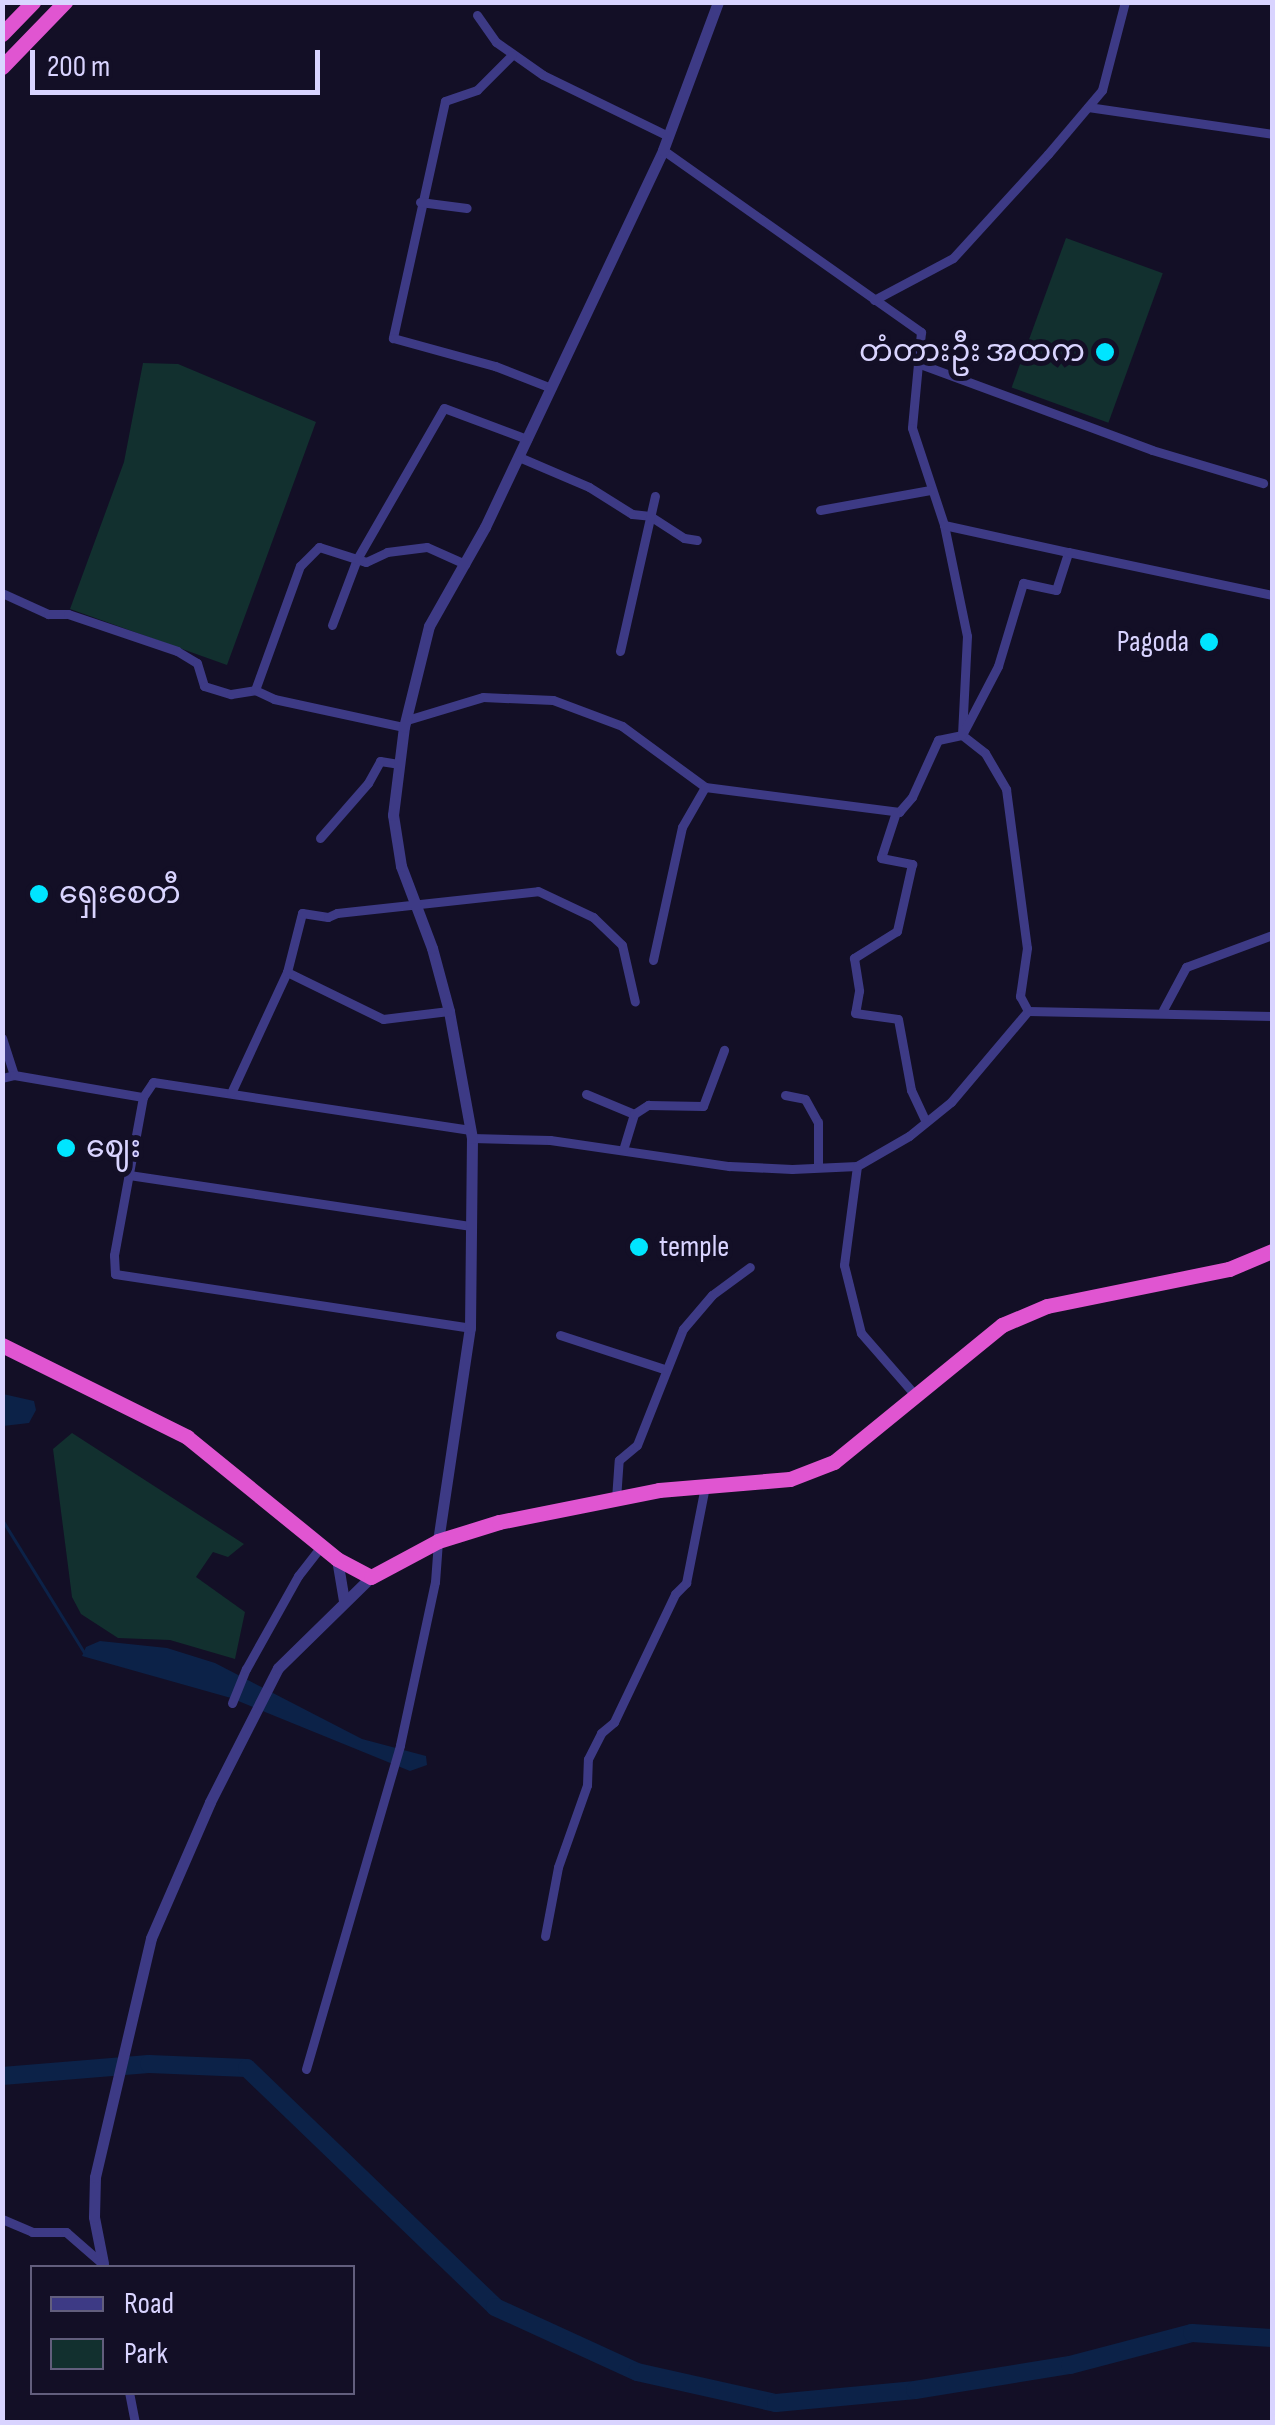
<!DOCTYPE html>
<meta charset="utf-8">
<style>
body{margin:0}
#map{position:relative;width:1275px;height:2425px;overflow:hidden;background:#130f26;font-family:"Sofia Sans Condensed","Noto Sans Myanmar",sans-serif}
div>[style]{position:absolute}
[style*='--x']{left:calc(var(--x)*1px);top:calc(var(--y)*1px);width:calc(var(--w)*1px);rotate:calc(var(--a)*1deg)}
.green>*{inset:0;background:#12302f;transform-origin:0 0}
.water>*{inset:0;background:#0c2248}
.stream>*{height:2.5px;margin:-1.25px;padding:0 1.25px;transform-origin:1.25px;border-radius:1.25px;background:#0c2248}
.river>*{height:18px;margin:-9px;padding:0 9px;transform-origin:9px;border-radius:9px;background:#0c2248}
.minor>*{height:9px;margin:-4.5px;padding:0 4.5px;transform-origin:4.5px;border-radius:4.5px;background:#3d3a85}
.tertiary>*{height:11px;margin:-5.5px;padding:0 5.5px;transform-origin:5.5px;border-radius:5.5px;background:#3d3a85}
.trunk>*{height:15px;margin:-7.5px;padding:0 7.5px;transform-origin:7.5px;border-radius:7.5px;background:#e055d1}
.dots>*{width:28px;height:28px;translate:-50% -50%;box-sizing:border-box;border:5px solid #130f26;border-radius:50%}
span{translate:-50% -50%;white-space:nowrap;text-align:center;line-height:1.15;-webkit-text-stroke:10px #130f26;paint-order:stroke}
.poi-label{font-size:30px;color:#d9d4ff}
.right{translate:-100% -50%;text-align:right}
.left{translate:0 -50%;text-align:left}
.frame{position:absolute;inset:0;border:5px solid #d9d4ff;pointer-events:none}
.legend{position:absolute;left:30px;top:2265px;width:325px;height:130px;box-sizing:border-box;background:#130f26;border:2px solid #625e7d;margin:0;padding:12px 18px;list-style:none;font-size:30px;color:#d9d4ff}
.legend li{display:flex;align-items:center;gap:20px;height:50px}
.legend b{width:50px;border:2px solid #625e7d}
.scale{position:absolute;left:30px;top:50px;width:290px;height:45px;box-sizing:border-box;border:5px solid #d9d4ff;border-top:0;padding-left:12px;font-size:30px;line-height:35px;white-space:nowrap;color:#d9d4ff;-webkit-text-stroke:8px #130f26;paint-order:stroke}
</style>
<div id="map">
<div class="green">
<i style="left:1066px;top:238px;width:103px;height:159px;rotate:20deg"></i>
<i style="clip-path:polygon(143px 363px,178px 364px,316px 422px,227px 665px,70px 609px,124px 462px)"></i>
<i style="clip-path:polygon(72px 1433px,244px 1544px,228px 1557px,213px 1552px,196px 1577px,245px 1612px,235px 1659px,170px 1640px,118px 1638px,81px 1614px,72px 1597px,53px 1449px)"></i>
</div>
<div class="water">
<i style="clip-path:polygon(3px 1394px,34px 1401px,36px 1410px,29px 1423px,3px 1426px)"></i>
<i style="clip-path:polygon(100px 1641px,167px 1648px,215px 1663px,362px 1739px,426px 1756px,427px 1765px,410px 1771px,231px 1698px,82px 1656px,86px 1647px)"></i>
</div>
<div class="stream">
<i style="--x:2;--y:1519;--w:156;--a:58.3"></i>
</div>
<div class="river">
<i style="--x:2;--y:2076;--w:147;--a:-4.7"></i>
<i style="--x:149;--y:2064;--w:98;--a:2.3"></i>
<i style="--x:247;--y:2068;--w:344;--a:43.9"></i>
<i style="--x:495;--y:2307;--w:156;--a:24.6"></i>
<i style="--x:637;--y:2372;--w:142;--a:12.6"></i>
<i style="--x:776;--y:2403;--w:140;--a:-5.3"></i>
<i style="--x:915;--y:2390;--w:157;--a:-9.2"></i>
<i style="--x:1070;--y:2365;--w:126;--a:-14.7"></i>
<i style="--x:1192;--y:2333;--w:80;--a:3.6"></i>
</div>
<div class="minor">
<i style="--x:477;--y:15;--w:33;--a:55"></i>
<i style="--x:496;--y:42;--w:57;--a:35.1"></i>
<i style="--x:543;--y:75;--w:137;--a:26"></i>
<i style="--x:512;--y:55;--w:49;--a:135"></i>
<i style="--x:477;--y:90;--w:34;--a:161"></i>
<i style="--x:445;--y:101;--w:243;--a:102.4"></i>
<i style="--x:393;--y:338;--w:106;--a:15.4"></i>
<i style="--x:495;--y:366;--w:60;--a:21.4"></i>
<i style="--x:1088;--y:107;--w:186;--a:8.3"></i>
<i style="--x:663;--y:150;--w:316;--a:35.2"></i>
<i style="--x:921;--y:332;--w:96;--a:95.4"></i>
<i style="--x:912;--y:428;--w:102;--a:71.7"></i>
<i style="--x:944;--y:525;--w:113;--a:78.3"></i>
<i style="--x:967;--y:636;--w:99;--a:92.9"></i>
<i style="--x:962;--y:735;--w:29;--a:38"></i>
<i style="--x:985;--y:753;--w:42;--a:59.7"></i>
<i style="--x:1006;--y:789;--w:160;--a:82.5"></i>
<i style="--x:1027;--y:948;--w:49;--a:98.3"></i>
<i style="--x:1020;--y:996;--w:17;--a:62"></i>
<i style="--x:420;--y:202;--w:47;--a:7.3"></i>
<i style="--x:874;--y:300;--w:89;--a:-28"></i>
<i style="--x:953;--y:258;--w:141;--a:-47.6"></i>
<i style="--x:1048;--y:154;--w:84;--a:-49.8"></i>
<i style="--x:1102;--y:90;--w:91;--a:-75.4"></i>
<i style="--x:920;--y:364;--w:247;--a:20.3"></i>
<i style="--x:1152;--y:450;--w:116;--a:16.6"></i>
<i style="--x:519;--y:457;--w:76;--a:23.2"></i>
<i style="--x:589;--y:487;--w:51;--a:32.1"></i>
<i style="--x:632;--y:514;--w:18;--a:6"></i>
<i style="--x:650;--y:516;--w:40;--a:32.9"></i>
<i style="--x:684;--y:538;--w:13;--a:9"></i>
<i style="--x:820;--y:510;--w:112;--a:-10.3"></i>
<i style="--x:944;--y:525;--w:127;--a:12.3"></i>
<i style="--x:2;--y:593;--w:51;--a:24.5"></i>
<i style="--x:48;--y:614;--w:20;--a:0"></i>
<i style="--x:68;--y:614;--w:115;--a:18.7"></i>
<i style="--x:177;--y:651;--w:23;--a:31"></i>
<i style="--x:197;--y:663;--w:24;--a:73"></i>
<i style="--x:204;--y:686;--w:28;--a:17"></i>
<i style="--x:231;--y:694;--w:24;--a:-9"></i>
<i style="--x:255;--y:690;--w:21;--a:25"></i>
<i style="--x:274;--y:699;--w:133;--a:12.2"></i>
<i style="--x:332;--y:625;--w:71;--a:-69.3"></i>
<i style="--x:357;--y:559;--w:174;--a:-60.1"></i>
<i style="--x:444;--y:408;--w:89;--a:20.5"></i>
<i style="--x:620;--y:651;--w:159;--a:-77.3"></i>
<i style="--x:255;--y:690;--w:132;--a:-70.1"></i>
<i style="--x:300;--y:566;--w:27;--a:-45"></i>
<i style="--x:319;--y:547;--w:49;--a:17.7"></i>
<i style="--x:366;--y:562;--w:23;--a:-25"></i>
<i style="--x:387;--y:552;--w:40;--a:-7.1"></i>
<i style="--x:427;--y:547;--w:42;--a:24.1"></i>
<i style="--x:407;--y:720;--w:79;--a:-16.8"></i>
<i style="--x:483;--y:697;--w:70;--a:2.5"></i>
<i style="--x:553;--y:700;--w:74;--a:20.6"></i>
<i style="--x:622;--y:726;--w:103;--a:36.3"></i>
<i style="--x:705;--y:787;--w:196;--a:7.3"></i>
<i style="--x:899;--y:812;--w:20;--a:-49"></i>
<i style="--x:912;--y:797;--w:63;--a:-65.5"></i>
<i style="--x:938;--y:740;--w:25;--a:-12"></i>
<i style="--x:962;--y:735;--w:78;--a:-62.4"></i>
<i style="--x:998;--y:666;--w:87;--a:-73.2"></i>
<i style="--x:1023;--y:583;--w:34;--a:12"></i>
<i style="--x:1056;--y:590;--w:40;--a:-72"></i>
<i style="--x:1068;--y:552;--w:208;--a:11.9"></i>
<i style="--x:896;--y:812;--w:48;--a:108.1"></i>
<i style="--x:881;--y:858;--w:32;--a:11"></i>
<i style="--x:912;--y:864;--w:69;--a:102.6"></i>
<i style="--x:897;--y:931;--w:51;--a:147.9"></i>
<i style="--x:854;--y:958;--w:33;--a:81"></i>
<i style="--x:859;--y:991;--w:22;--a:100"></i>
<i style="--x:855;--y:1013;--w:43;--a:7.9"></i>
<i style="--x:898;--y:1019;--w:72;--a:79.6"></i>
<i style="--x:911;--y:1090;--w:35;--a:65"></i>
<i style="--x:320;--y:838;--w:73;--a:-48.9"></i>
<i style="--x:368;--y:783;--w:25;--a:-61"></i>
<i style="--x:380;--y:761;--w:20;--a:9"></i>
<i style="--x:653;--y:960;--w:136;--a:-77.7"></i>
<i style="--x:682;--y:827;--w:46;--a:-60.1"></i>
<i style="--x:287;--y:972;--w:107;--a:26.1"></i>
<i style="--x:383;--y:1019;--w:66;--a:-6.9"></i>
<i style="--x:1163;--y:1010;--w:49;--a:-61.9"></i>
<i style="--x:1186;--y:967;--w:92;--a:-20.4"></i>
<i style="--x:2;--y:1038;--w:39;--a:72"></i>
<i style="--x:2;--y:1078;--w:12;--a:-14"></i>
<i style="--x:14;--y:1075;--w:131;--a:9.7"></i>
<i style="--x:143;--y:1097;--w:18;--a:-56"></i>
<i style="--x:153;--y:1082;--w:321;--a:8.6"></i>
<i style="--x:231;--y:1093;--w:133;--a:-65.2"></i>
<i style="--x:287;--y:972;--w:61;--a:-75.7"></i>
<i style="--x:302;--y:913;--w:26;--a:9"></i>
<i style="--x:328;--y:917;--w:10;--a:-24"></i>
<i style="--x:337;--y:913;--w:202;--a:-6.2"></i>
<i style="--x:538;--y:891;--w:61;--a:25.3"></i>
<i style="--x:593;--y:917;--w:40;--a:44"></i>
<i style="--x:622;--y:945;--w:58;--a:77.2"></i>
<i style="--x:586;--y:1094;--w:52;--a:22.6"></i>
<i style="--x:785;--y:1095;--w:20;--a:11"></i>
<i style="--x:805;--y:1099;--w:26;--a:61"></i>
<i style="--x:818;--y:1122;--w:45;--a:90"></i>
<i style="--x:143;--y:1097;--w:161;--a:100.4"></i>
<i style="--x:114;--y:1255;--w:19;--a:87"></i>
<i style="--x:115;--y:1274;--w:359;--a:8.6"></i>
<i style="--x:472;--y:1138;--w:78;--a:1.5"></i>
<i style="--x:550;--y:1140;--w:181;--a:8.3"></i>
<i style="--x:729;--y:1166;--w:63;--a:2.7"></i>
<i style="--x:792;--y:1169;--w:65;--a:-2.6"></i>
<i style="--x:857;--y:1166;--w:60;--a:-30"></i>
<i style="--x:909;--y:1136;--w:54;--a:-39"></i>
<i style="--x:951;--y:1102;--w:119;--a:-49.8"></i>
<i style="--x:1028;--y:1011;--w:244;--a:1.2"></i>
<i style="--x:623;--y:1150;--w:38;--a:-73"></i>
<i style="--x:634;--y:1114;--w:17;--a:-33"></i>
<i style="--x:648;--y:1105;--w:55;--a:1"></i>
<i style="--x:703;--y:1106;--w:60;--a:-69.4"></i>
<i style="--x:857;--y:1166;--w:100;--a:97.5"></i>
<i style="--x:844;--y:1265;--w:70;--a:76"></i>
<i style="--x:861;--y:1333;--w:84;--a:48.9"></i>
<i style="--x:129;--y:1175;--w:346;--a:8.5"></i>
<i style="--x:560;--y:1335;--w:109;--a:18.1"></i>
<i style="--x:616;--y:1499;--w:39;--a:-86"></i>
<i style="--x:619;--y:1460;--w:23;--a:-40"></i>
<i style="--x:637;--y:1445;--w:125;--a:-68.4"></i>
<i style="--x:683;--y:1329;--w:45;--a:-49.5"></i>
<i style="--x:712;--y:1295;--w:47;--a:-36.4"></i>
<i style="--x:232;--y:1703;--w:37;--a:-68"></i>
<i style="--x:246;--y:1669;--w:107;--a:-60.8"></i>
<i style="--x:298;--y:1576;--w:37;--a:-52"></i>
<i style="--x:545;--y:1936;--w:70;--a:-79.3"></i>
<i style="--x:558;--y:1867;--w:87;--a:-70.5"></i>
<i style="--x:587;--y:1785;--w:26;--a:-88"></i>
<i style="--x:588;--y:1759;--w:29;--a:-63"></i>
<i style="--x:601;--y:1733;--w:17;--a:-40"></i>
<i style="--x:614;--y:1722;--w:142;--a:-64.5"></i>
<i style="--x:675;--y:1594;--w:16;--a:-45"></i>
<i style="--x:686;--y:1583;--w:99;--a:-78.9"></i>
<i style="--x:306;--y:2069;--w:337;--a:-73.8"></i>
<i style="--x:400;--y:1745;--w:167;--a:-77.9"></i>
<i style="--x:435;--y:1582;--w:41;--a:-85.8"></i>
<i style="--x:2;--y:2219;--w:33;--a:23"></i>
<i style="--x:32;--y:2232;--w:34;--a:0"></i>
<i style="--x:66;--y:2232;--w:50;--a:41"></i>
<i style="--x:129;--y:2392;--w:31;--a:79"></i>
</div>
<div class="tertiary">
<i style="--x:438;--y:1541;--w:215;--a:-81.5"></i>
<i style="--x:470;--y:1328;--w:190;--a:-89.4"></i>
<i style="--x:472;--y:1138;--w:129;--a:-100.3"></i>
<i style="--x:449;--y:1011;--w:65;--a:-105.1"></i>
<i style="--x:432;--y:948;--w:88;--a:-110.7"></i>
<i style="--x:401;--y:866;--w:52;--a:-98.9"></i>
<i style="--x:393;--y:815;--w:89;--a:-82.9"></i>
<i style="--x:404;--y:727;--w:104;--a:-76.1"></i>
<i style="--x:429;--y:626;--w:114;--a:-60.5"></i>
<i style="--x:485;--y:527;--w:417;--a:-64.7"></i>
<i style="--x:663;--y:150;--w:158;--a:-69.6"></i>
<i style="--x:337;--y:1559;--w:43;--a:80.5"></i>
<i style="--x:103;--y:2263;--w:47;--a:-101.1"></i>
<i style="--x:94;--y:2217;--w:40;--a:-88.6"></i>
<i style="--x:95;--y:2177;--w:245;--a:-76.8"></i>
<i style="--x:151;--y:1938;--w:148;--a:-66.5"></i>
<i style="--x:210;--y:1802;--w:150;--a:-63.1"></i>
<i style="--x:278;--y:1668;--w:130;--a:-44.4"></i>
</div>
<div class="trunk">
<i style="--x:2;--y:34;--w:45;--a:-45.9"></i>
<i style="--x:2;--y:67;--w:91;--a:-45.9"></i>
<i style="--x:2;--y:1345;--w:207;--a:26.4"></i>
<i style="--x:187;--y:1437;--w:193;--a:39.1"></i>
<i style="--x:337;--y:1559;--w:38;--a:28"></i>
<i style="--x:371;--y:1577;--w:76;--a:-28.2"></i>
<i style="--x:438;--y:1541;--w:64;--a:-17.3"></i>
<i style="--x:499;--y:1522;--w:163;--a:-11.3"></i>
<i style="--x:659;--y:1490;--w:131;--a:-4.8"></i>
<i style="--x:790;--y:1479;--w:47;--a:-21.1"></i>
<i style="--x:834;--y:1462;--w:217;--a:-39.2"></i>
<i style="--x:1002;--y:1325;--w:49;--a:-22.9"></i>
<i style="--x:1047;--y:1306;--w:186;--a:-11.5"></i>
<i style="--x:1229;--y:1269;--w:47;--a:-22.7"></i>
</div>
<div class="dots">
<i style="left:1105px;top:352px;background:#00e5ff"></i>
<i style="left:1209px;top:642px;background:#00e5ff"></i>
<i style="left:39px;top:894px;background:#00e5ff"></i>
<i style="left:66px;top:1148px;background:#00e5ff"></i>
<i style="left:639px;top:1247px;background:#00e5ff"></i>
</div>
<div class="poi-label">
<span class="right" style="left:1085px;top:352px">တံတားဦး အထက</span>
<span class="right" style="left:1189px;top:642px">Pagoda</span>
<span class="left" style="left:59px;top:894px">ရှေးစေတီ</span>
<span class="left" style="left:86px;top:1148px">ဈေး</span>
<span class="left" style="left:659px;top:1247px">temple</span>
</div>
<div class="frame"></div>
<ul class="legend">
<li><b style="height:12px;background:#3d3a85"></b>Road</li>
<li><b style="height:28px;background:#12302f"></b>Park</li>
</ul>
<div class="scale">200 m</div>
</div>
